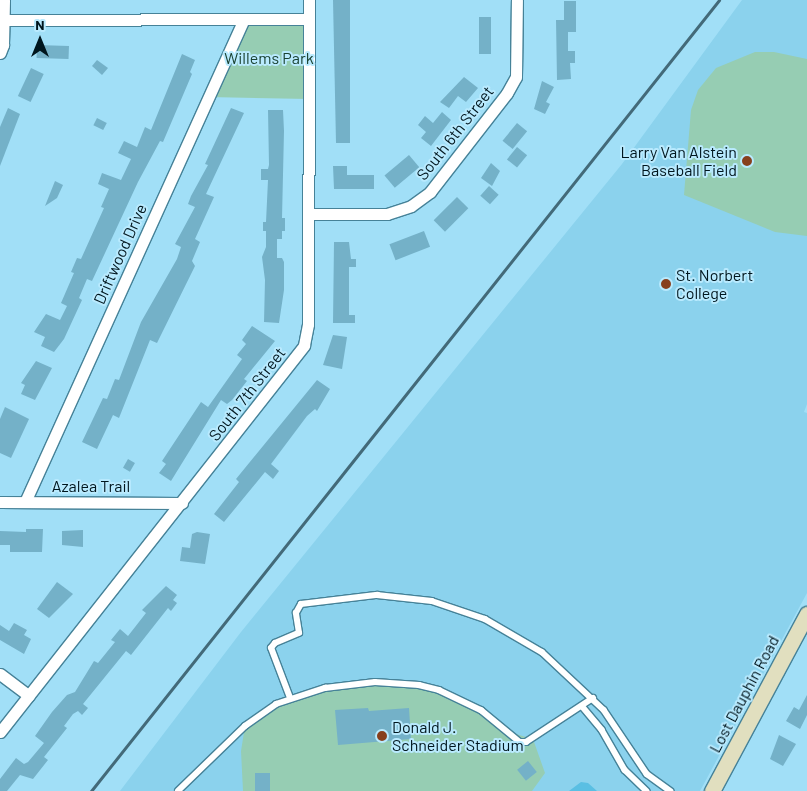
<!DOCTYPE html>
<style>
body{margin:0}
#map{position:relative;width:807px;height:791px;overflow:hidden;background:#a1dff7;font-family:Barlow,sans-serif}
div>[style]{position:absolute}
[style*='--x']{left:calc(var(--x)*1px);top:calc(var(--y)*1px);width:calc(var(--w)*1px);rotate:calc(var(--a)*1deg)}
.built>*{inset:0;background:#8bd2ed}
.green>*{inset:0;background:#96cdb3}
.water>*{inset:0;background:#5abfe3}
.building>*{inset:0;background:#74b1c8;transform-origin:0 0}
.roads{filter:drop-shadow(1px 0 #468298) drop-shadow(-1px 0 #468298) drop-shadow(0 1px #468298) drop-shadow(0 -1px #468298)}
.lane>*{height:5.5px;margin:-2.75px;padding:0 2.75px;transform-origin:2.75px;border-radius:2.75px;background:#fff}
.street>*{height:11px;margin:-5.5px;padding:0 5.5px;transform-origin:5.5px;border-radius:5.5px;background:#fff}
.secondary>*{height:15px;margin:-7.5px;padding:0 7.5px;transform-origin:7.5px;border-radius:7.5px;background:#e1dfbf}
.rail>*{height:3px;margin:-1.5px;padding:0 1.5px;transform-origin:1.5px;border-radius:1.5px;background:#436a79}
.dots>*{width:14px;height:14px;translate:-50% -50%;box-sizing:border-box;border:2px solid #b9eafe;border-radius:50%}
span{translate:-50% -50%;white-space:nowrap;text-align:center;line-height:1.15;-webkit-text-stroke:4px #b9eafe;paint-order:stroke}
.park-label{font-size:16px;color:#1a4232}
.street-label{font-size:16px;color:#00161e}
.poi-label{font-size:16px;color:#00161e}
.right{translate:-100% -50%;text-align:right}
.left{translate:0 -50%;text-align:left}
.north{position:absolute;left:15px;top:15px;width:50px;height:50px;-webkit-text-stroke:4px #b9eafe;paint-order:stroke;rotate:0deg;font-size:14px;font-weight:700;line-height:20px;text-align:center;color:#00161e}
.north::after{content:'';display:block;margin:auto;width:18px;height:22px;background:#00161e;clip-path:polygon(50% 0,100% 100%,50% 72%,0 100%)}
</style>
<div id="map">
<div class="built">
<i style="clip-path:polygon(742px 0,807px 0,807px 404px,804px 412px,807px 413px,807px 593px,700px 791px,120px 791px,241px 632px,622px 164px)"></i>
</div>
<div class="green">
<i style="clip-path:polygon(244px 19px,309px 19px,309px 99px,208px 97px)"></i>
<i style="clip-path:polygon(755px 52px,774px 52px,807px 59px,807px 236px,775px 232px,684px 195px,691px 110px,698px 90px,716px 68px)"></i>
<i style="clip-path:polygon(375px 682px,427px 687px,468px 704px,509px 732px,533px 739px,545px 773px,532px 791px,243px 791px,241px 751px,245px 726px,276px 704px,325px 688px)"></i>
</div>
<div class="water">
<i style="clip-path:polygon(581px 782px,588px 783px,597px 791px,569px 791px)"></i>
</div>
<div class="building">
<i style="clip-path:polygon(333px 0,350px 0,350px 143px,336px 143px)"></i>
<i style="clip-path:polygon(564px 1px,576px 1px,576px 32px,568px 32px,568px 51px,575px 51px,575px 63px,570px 63px,571px 79px,557px 80px,556px 20px,564px 20px)"></i>
<i style="left:479px;top:17px;width:12px;height:37px"></i>
<i style="left:37px;top:45px;width:32px;height:13px;rotate:2deg"></i>
<i style="clip-path:polygon(182px 54px,195px 60px,190px 72px,192px 74px,163px 142px,160px 141px,138px 182px,92px 281px,87px 279px,79px 298px,82px 300px,64px 339px,54px 352px,41px 346px,45px 337px,34px 332px,46px 314px,60px 320px,67px 306px,61px 303px,74px 273px,71px 272px,77px 258px,81px 259px,104px 208px,101px 207px,109px 189px,98px 184px,102px 173px,121px 180px,131px 159px,118px 153px,124px 141px,137px 147px,145px 127px,151px 130px)"></i>
<i style="clip-path:polygon(97px 60px,108px 68px,102px 75px,92px 66px)"></i>
<i style="left:31px;top:68px;width:14px;height:31px;rotate:25deg"></i>
<i style="clip-path:polygon(464px 77px,478px 88px,466px 102px,458px 96px,449px 108px,440px 102px)"></i>
<i style="clip-path:polygon(542px 81px,554px 87px,546px 102px,550px 104px,545px 114px,534px 109px)"></i>
<i style="clip-path:polygon(8px 108px,20px 114px,0 166px,0 127px)"></i>
<i style="clip-path:polygon(231px 108px,244px 113px,206px 194px,214px 197px,195px 239px,200px 242px,192px 261px,195px 266px,157px 343px,150px 340px,119px 418px,113px 415px,97px 449px,82px 442px,103px 398px,107px 399px,115px 379px,119px 380px,141px 322px,177px 259px,181px 247px,175px 244px,195px 207px,188px 204px,191px 196px,208px 165px,205px 164px)"></i>
<i style="clip-path:polygon(268px 110px,283px 110px,284px 131px,282px 218px,285px 218px,285px 231px,282px 231px,282px 239px,277px 239px,277px 258px,282px 258px,284px 262px,284px 290px,279px 323px,264px 322px,265px 280px,262px 257px,266px 247px,266px 231px,263px 231px,263px 222px,266px 222px,268px 180px,261px 180px,261px 169px,268px 169px,269px 165px)"></i>
<i style="clip-path:polygon(442px 112px,451px 120px,431px 146px,421px 138px,426px 132px,418px 125px,425px 116px,433px 123px)"></i>
<i style="left:97px;top:118px;width:11px;height:8px;rotate:27deg"></i>
<i style="left:517px;top:123px;width:13px;height:23px;rotate:39deg"></i>
<i style="left:517px;top:147px;width:13px;height:16px;rotate:39deg"></i>
<i style="left:409px;top:155px;width:16px;height:32px;rotate:50deg"></i>
<i style="clip-path:polygon(491px 163px,500px 171px,492px 186px,481px 178px)"></i>
<i style="clip-path:polygon(333px 166px,347px 166px,347px 175px,374px 175px,374px 189px,334px 189px)"></i>
<i style="clip-path:polygon(55px 181px,63px 185px,57px 198px,45px 206px)"></i>
<i style="left:489px;top:186px;width:13px;height:13px;rotate:42deg"></i>
<i style="left:457px;top:197px;width:16px;height:33px;rotate:45deg"></i>
<i style="left:424px;top:231px;width:17px;height:37px;rotate:69deg"></i>
<i style="clip-path:polygon(334px 242px,349px 242px,351px 259px,356px 259px,356px 267px,349px 267px,349px 315px,355px 315px,355px 323px,333px 323px)"></i>
<i style="clip-path:polygon(252px 326px,275px 341px,244px 379px,247px 381px,232px 400px,227px 404px,221px 400px,171px 481px,159px 473px,166px 464px,162px 461px,201px 402px,208px 407px,242px 359px,237px 355px,246px 344px,242px 340px)"></i>
<i style="clip-path:polygon(333px 335px,347px 337px,342px 369px,323px 365px)"></i>
<i style="clip-path:polygon(36px 361px,52px 368px,35px 400px,21px 394px,25px 385px,21px 383px)"></i>
<i style="clip-path:polygon(317px 380px,330px 389px,317px 411px,315px 409px,307px 416px,271px 464px,279px 471px,273px 479px,265px 472px,224px 522px,214px 514px,239px 482px,236px 479px)"></i>
<i style="clip-path:polygon(5px 407px,29px 419px,11px 458px,0 453px,0 419px)"></i>
<i style="left:128px;top:459px;width:8px;height:10px;rotate:30deg"></i>
<i style="clip-path:polygon(26px 529px,43px 529px,42px 552px,10px 552px,10px 545px,0 545px,0 531px,26px 532px)"></i>
<i style="clip-path:polygon(83px 530px,83px 547px,62px 545px,62px 531px)"></i>
<i style="clip-path:polygon(197px 532px,210px 534px,205px 564px,180px 561px,182px 547px,190px 548px,192px 534px)"></i>
<i style="clip-path:polygon(57px 582px,73px 594px,49px 618px,37px 609px)"></i>
<i style="clip-path:polygon(166px 586px,177px 595px,173px 600px,177px 603px,171px 611px,168px 608px,131px 655px,126px 651px,83px 704px,88px 708px,82px 715px,78px 711px,73px 714px,64px 726px,67px 728px,44px 757px,48px 760px,33px 779px,20px 775px,7px 791px,0 791px,0 779px,16px 758px,24px 764px,28px 762px,44px 743px,35px 736px,52px 712px,67px 695px,75px 692px,94px 661px,98px 663px,115px 642px,111px 640px,120px 629px,128px 636px,146px 613px,142px 610px)"></i>
<i style="clip-path:polygon(14px 623px,27px 630px,24px 635px,31px 639px,24px 654px,0 640px,0 625px,9px 631px)"></i>
<i style="clip-path:polygon(807px 695px,807px 715px,800px 729px,786px 721px,794px 707px,799px 710px)"></i>
<i style="clip-path:polygon(368px 708px,369px 711px,409px 708px,411px 739px,338px 745px,335px 710px)"></i>
<i style="clip-path:polygon(779px 735px,796px 744px,783px 766px,770px 759px)"></i>
<i style="left:528px;top:761px;width:14px;height:14px;rotate:51deg"></i>
<i style="left:255px;top:773px;width:15px;height:18px"></i>
</div>
<div class="roads">
<div class="lane">
<i style="--x:290;--y:698;--w:53;--a:-110.8"></i>
<i style="--x:271;--y:648;--w:6;--a:-51"></i>
<i style="--x:275;--y:643;--w:26;--a:-23"></i>
<i style="--x:299;--y:633;--w:20;--a:-99"></i>
<i style="--x:296;--y:613;--w:10;--a:-61"></i>
<i style="--x:301;--y:604;--w:77;--a:-6.8"></i>
<i style="--x:377;--y:595;--w:55;--a:6.2"></i>
<i style="--x:432;--y:601;--w:56;--a:18.8"></i>
<i style="--x:485;--y:619;--w:66;--a:30.1"></i>
<i style="--x:542;--y:652;--w:85;--a:43.1"></i>
<i style="--x:604;--y:710;--w:77;--a:56.1"></i>
<i style="--x:647;--y:774;--w:29;--a:36"></i>
<i style="--x:582;--y:706;--w:31;--a:50"></i>
<i style="--x:602;--y:730;--w:46;--a:60.1"></i>
<i style="--x:625;--y:770;--w:30;--a:44"></i>
<i style="--x:178;--y:791;--w:93;--a:-44.1"></i>
<i style="--x:245;--y:726;--w:38;--a:-35"></i>
<i style="--x:276;--y:704;--w:52;--a:-18.1"></i>
<i style="--x:325;--y:688;--w:50;--a:-6.8"></i>
<i style="--x:375;--y:682;--w:44;--a:3.9"></i>
<i style="--x:419;--y:685;--w:21;--a:14"></i>
<i style="--x:439;--y:690;--w:47;--a:25.5"></i>
<i style="--x:481;--y:710;--w:50;--a:39.4"></i>
<i style="--x:520;--y:742;--w:6;--a:0"></i>
<i style="--x:526;--y:742;--w:80;--a:-33.3"></i>
</div>
<div class="street">
<i style="--x:0;--y:20;--w:309;--a:-0.2"></i>
<i style="--x:0;--y:53;--w:9;--a:-69"></i>
<i style="--x:3;--y:45;--w:45;--a:-88.7"></i>
<i style="--x:309;--y:214;--w:78;--a:0"></i>
<i style="--x:387;--y:214;--w:25;--a:-18"></i>
<i style="--x:411;--y:206;--w:24;--a:-36"></i>
<i style="--x:430;--y:192;--w:125;--a:-52.1"></i>
<i style="--x:507;--y:93;--w:18;--a:-61"></i>
<i style="--x:516;--y:77;--w:77;--a:-89.3"></i>
<i style="--x:0;--y:502;--w:182;--a:0.3"></i>
<i style="--x:25;--y:502;--w:530;--a:-65.61"></i>
<i style="--x:0;--y:674;--w:36;--a:37"></i>
<i style="--x:0;--y:732;--w:492;--a:-51.8"></i>
<i style="--x:304;--y:345;--w:21;--a:-79"></i>
<i style="--x:308;--y:324;--w:324;--a:-89.8"></i>
</div>
<div class="secondary">
<i style="--x:712;--y:791;--w:201;--a:-61.8"></i>
</div>
</div>
<div class="rail">
<i style="--x:91;--y:791;--w:1010;--a:-51.55"></i>
</div>
<div class="dots">
<i style="left:747px;top:161px;background:#87401e"></i>
<i style="left:666px;top:284px;background:#87401e"></i>
<i style="left:382px;top:736px;background:#87401e"></i>
</div>
<div class="park-label">
<span style="left:269px;top:58px">Willems Park</span>
</div>
<div class="street-label">
<span style="left:455px;top:133px;rotate:-52deg">South 6th Street</span>
<span style="left:120px;top:254px;rotate:-66deg">Driftwood Drive</span>
<span style="left:247px;top:394px;rotate:-52deg">South 7th Street</span>
<span style="left:91px;top:486px">Azalea Trail</span>
<span style="left:744px;top:694px;rotate:-62deg">Lost Dauphin Road</span>
</div>
<div class="poi-label">
<span class="right" style="left:737px;top:161px">Larry Van Alstein<br>Baseball Field</span>
<span class="left" style="left:676px;top:284px">St. Norbert<br>College</span>
<span class="left" style="left:392px;top:736px">Donald J.<br>Schneider Stadium</span>
</div>
<div class="north">N</div>
</div>
